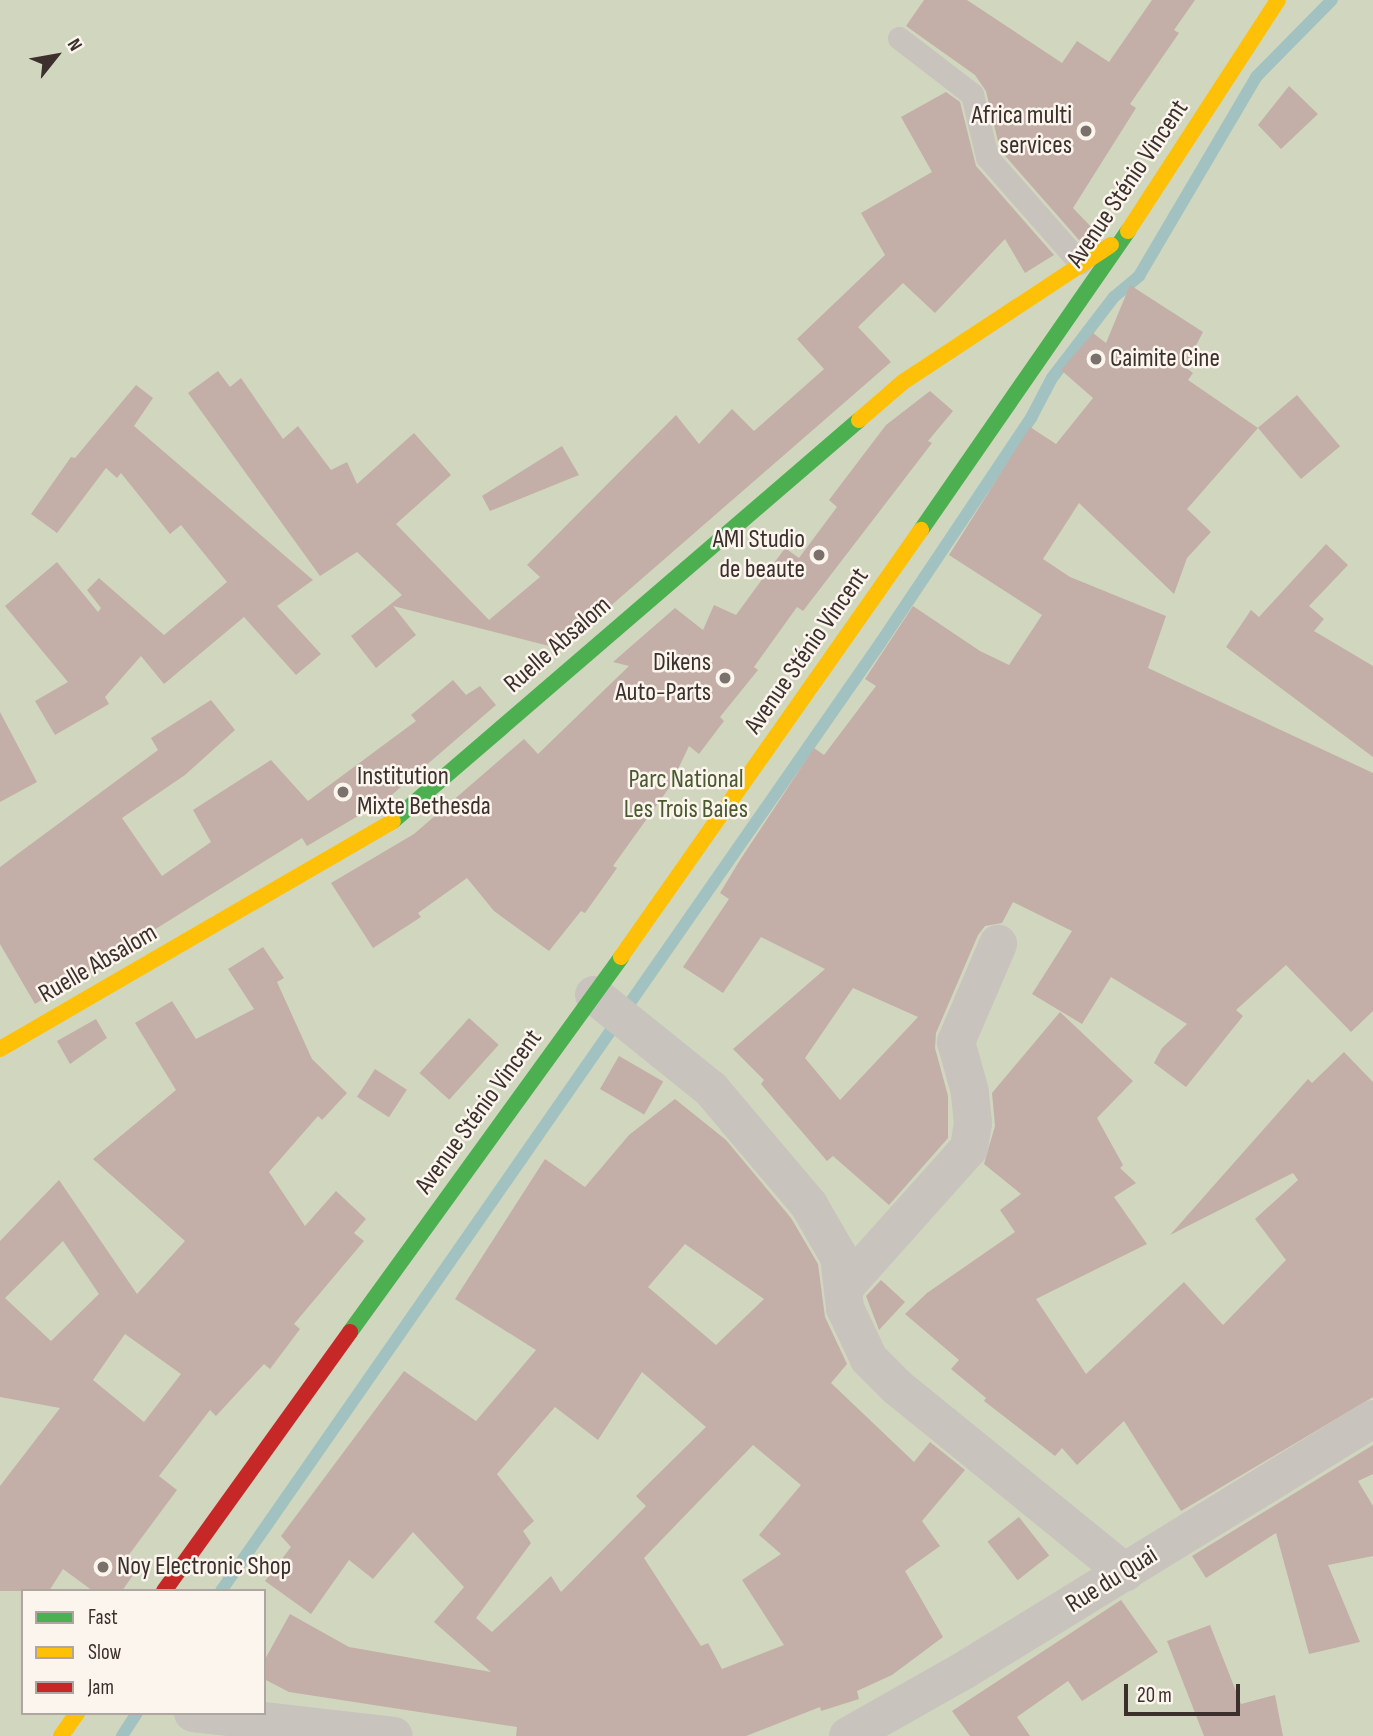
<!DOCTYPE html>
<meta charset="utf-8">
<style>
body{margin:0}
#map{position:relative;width:1373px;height:1736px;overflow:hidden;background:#f0ebe5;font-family:"Sofia Sans Condensed",sans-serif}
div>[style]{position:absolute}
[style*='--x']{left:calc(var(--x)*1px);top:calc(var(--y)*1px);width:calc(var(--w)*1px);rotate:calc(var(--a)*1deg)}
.green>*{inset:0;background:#d1d6bf}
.stream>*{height:12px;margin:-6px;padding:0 6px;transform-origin:6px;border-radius:6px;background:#a1c2c1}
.building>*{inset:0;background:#c3afa7;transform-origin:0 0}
.lane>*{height:23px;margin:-11.5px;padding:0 11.5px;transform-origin:11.5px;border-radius:11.5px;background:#c9c3be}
.street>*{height:38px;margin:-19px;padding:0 19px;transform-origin:19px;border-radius:19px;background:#c9c3be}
.fast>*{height:16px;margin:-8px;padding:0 8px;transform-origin:8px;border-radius:8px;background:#4caf50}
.slow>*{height:16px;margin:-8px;padding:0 8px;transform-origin:8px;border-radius:8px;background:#ffc107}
.jam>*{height:16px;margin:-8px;padding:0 8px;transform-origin:8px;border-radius:8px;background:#c62828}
.dots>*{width:19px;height:19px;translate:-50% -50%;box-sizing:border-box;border:4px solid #fbf5ee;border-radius:50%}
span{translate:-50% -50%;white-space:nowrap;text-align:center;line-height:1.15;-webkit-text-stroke:5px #fbf5ee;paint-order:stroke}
.poi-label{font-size:26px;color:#3b302b}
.right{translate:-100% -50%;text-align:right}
.left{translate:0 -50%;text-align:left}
.street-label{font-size:26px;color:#3b302b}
.park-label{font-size:26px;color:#4a5a2e}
.legend{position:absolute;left:21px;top:1589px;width:245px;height:126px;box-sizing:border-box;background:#fbf5ee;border:2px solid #aea6a0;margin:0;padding:9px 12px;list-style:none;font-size:21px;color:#3b302b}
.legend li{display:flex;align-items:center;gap:14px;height:35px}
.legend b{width:35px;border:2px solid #aea6a0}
.north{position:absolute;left:21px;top:21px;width:70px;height:70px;-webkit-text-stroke:5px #fbf5ee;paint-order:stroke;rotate:59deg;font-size:19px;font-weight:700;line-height:28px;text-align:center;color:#3b302b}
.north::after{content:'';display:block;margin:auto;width:24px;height:32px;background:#3b302b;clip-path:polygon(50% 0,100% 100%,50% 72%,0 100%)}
.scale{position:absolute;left:1124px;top:1684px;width:116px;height:32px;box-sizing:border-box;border:4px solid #3b302b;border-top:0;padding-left:9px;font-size:21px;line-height:24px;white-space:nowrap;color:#3b302b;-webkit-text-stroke:5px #fbf5ee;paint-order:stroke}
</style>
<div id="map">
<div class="green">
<i style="clip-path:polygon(evenodd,0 0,1373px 0,1373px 1736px,0 1736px,0 0,23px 1591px,264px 1591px,264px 1713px,23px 1713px,23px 1591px)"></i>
</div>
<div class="stream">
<i style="--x:221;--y:1591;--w:1156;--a:-55.18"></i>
<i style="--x:881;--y:642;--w:270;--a:-56.2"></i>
<i style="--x:1031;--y:418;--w:45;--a:-62.3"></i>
<i style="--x:1052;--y:378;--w:102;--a:-52.6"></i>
<i style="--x:1114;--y:297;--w:33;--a:-40"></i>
<i style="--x:1139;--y:276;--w:231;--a:-59.5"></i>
<i style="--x:1256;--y:77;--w:108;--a:-45.4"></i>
<i style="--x:122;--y:1736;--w:27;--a:-57"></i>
</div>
<div class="building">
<i style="clip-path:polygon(924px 0,967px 0,1062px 63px,1077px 41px,1109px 62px,1152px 0,1195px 0,1174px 30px,1179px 33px,1130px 104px,1136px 108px,1073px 208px,1094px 230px,1079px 240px,1000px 150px,986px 91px,975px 75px,906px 26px)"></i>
<i style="clip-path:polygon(1289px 86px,1318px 114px,1281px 149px,1258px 125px)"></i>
<i style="clip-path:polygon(946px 92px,960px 102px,976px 166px,1054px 255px,1025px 273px,1005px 239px,935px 313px,903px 283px,858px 327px,891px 362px,561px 649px,393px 606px,416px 635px,376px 668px,351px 636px,402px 595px,357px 552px,320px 576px,188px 393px,218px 371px,230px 387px,241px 378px,283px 439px,298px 426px,331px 470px,347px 462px,357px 484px,414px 433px,451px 475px,396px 524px,489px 620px,540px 577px,527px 565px,676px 415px,699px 444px,732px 409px,754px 431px,824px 369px,797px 339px,885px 255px,861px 213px,932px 172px,901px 117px)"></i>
<i style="clip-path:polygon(evenodd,1130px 285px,1203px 332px,1185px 367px,1193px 373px,1188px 380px,1258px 428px,1187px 509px,1211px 532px,1187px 558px,1174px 594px,1079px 503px,1043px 559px,1070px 577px,1166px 616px,1148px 668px,1373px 773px,1373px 1011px,1351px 1032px,1286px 965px,1236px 1010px,1243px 1016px,1186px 1087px,1154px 1063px,1162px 1048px,1187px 1024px,1111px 977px,1082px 1024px,1032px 994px,1072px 931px,1013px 902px,1002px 923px,985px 926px,978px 935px,936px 1033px,935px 1048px,948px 1096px,948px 1138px,889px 1205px,833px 1156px,827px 1161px,761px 1084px,764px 1080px,733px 1049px,825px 969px,761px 937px,723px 993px,683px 967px,729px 899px,720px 893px,740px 860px,814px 748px,824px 755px,876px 686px,865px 679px,913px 606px,980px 651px,1009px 665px,1042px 615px,949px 555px,1030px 427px,1056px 444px,1093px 398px,1061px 370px,1093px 333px,1106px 343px,1130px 285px,853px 988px,918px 1017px,840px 1100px,805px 1058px,853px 988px)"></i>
<i style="clip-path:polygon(136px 385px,153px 398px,134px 426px,313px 580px,277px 606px,321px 654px,296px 675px,244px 617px,164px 684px,141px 656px,105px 697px,109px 704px,55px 735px,35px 701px,68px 682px,5px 606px,57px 562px,98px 612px,101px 608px,87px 590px,99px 578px,164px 635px,227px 582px,181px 525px,170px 534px,121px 473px,117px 478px,106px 468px,57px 533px,31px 514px,71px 457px,75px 458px)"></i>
<i style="clip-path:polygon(930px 391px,953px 411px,928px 441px,932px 443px,803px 611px,797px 607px,754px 667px,758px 670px,720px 717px,724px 721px,699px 754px,689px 746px,669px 788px,613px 866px,617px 868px,585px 913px,581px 911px,549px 951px,494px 911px,467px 878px,418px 913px,421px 917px,373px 948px,331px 883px,414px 834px,524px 739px,538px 754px,629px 666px,613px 662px,675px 608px,703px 630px,714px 605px,736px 615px,785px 548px,799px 558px,837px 507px,829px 500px,886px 425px)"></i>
<i style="left:1297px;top:395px;width:67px;height:51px;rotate:50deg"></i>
<i style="clip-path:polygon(562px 446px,579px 475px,490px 511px,482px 496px)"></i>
<i style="clip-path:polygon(1326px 544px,1348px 565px,1309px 606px,1324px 619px,1314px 631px,1373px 666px,1373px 757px,1226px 647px,1251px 610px,1259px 617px)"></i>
<i style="clip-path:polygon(453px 680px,466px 695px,480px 686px,496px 705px,387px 799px,307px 846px,302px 838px,35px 1004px,0 944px,0 867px,158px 750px,151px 738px,211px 700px,235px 730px,185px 775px,122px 818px,162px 876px,211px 842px,193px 810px,271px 760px,308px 801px,416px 721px,411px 715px)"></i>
<i style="clip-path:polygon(0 712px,37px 782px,0 802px)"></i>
<i style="clip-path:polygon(evenodd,263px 947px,284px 978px,277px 982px,312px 1059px,347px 1093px,322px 1120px,318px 1116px,269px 1172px,305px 1226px,336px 1191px,366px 1219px,354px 1233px,364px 1241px,294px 1324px,300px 1329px,270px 1369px,264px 1364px,216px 1416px,210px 1410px,159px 1476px,177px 1490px,128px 1556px,140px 1565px,122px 1591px,93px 1591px,63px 1569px,49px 1591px,0 1591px,0 1486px,60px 1408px,0 1397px,0 1241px,59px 1180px,137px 1294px,185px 1241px,93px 1159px,176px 1090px,135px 1023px,172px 1001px,196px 1039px,254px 1009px,228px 969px,263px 947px,63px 1241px,99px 1294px,51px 1341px,5px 1298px,63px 1241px,263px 947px,125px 1334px,181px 1374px,144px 1422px,93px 1380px,125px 1334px)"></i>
<i style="clip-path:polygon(1060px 1012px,1133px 1081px,1097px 1118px,1123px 1165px,1120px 1168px,1136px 1183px,1114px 1197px,1147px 1244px,1036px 1299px,1086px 1374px,1184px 1282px,1223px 1325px,1286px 1260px,1255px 1219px,1298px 1180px,1293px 1173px,1170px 1235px,1308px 1079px,1312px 1083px,1344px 1052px,1373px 1082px,1373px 1397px,1181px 1511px,1124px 1421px,1077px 1465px,1062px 1448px,1055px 1456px,984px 1401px,986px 1398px,951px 1369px,959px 1360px,905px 1314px,927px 1293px,1015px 1232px,1000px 1210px,1021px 1194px,984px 1164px,995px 1126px,992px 1093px)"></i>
<i style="left:469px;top:1018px;width:40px;height:74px;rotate:42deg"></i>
<i style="clip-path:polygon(96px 1019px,107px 1038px,70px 1064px,57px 1041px)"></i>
<i style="left:619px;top:1056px;width:51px;height:38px;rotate:30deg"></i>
<i style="left:375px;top:1069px;width:38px;height:33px;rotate:33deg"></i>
<i style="clip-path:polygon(evenodd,675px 1099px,726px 1140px,791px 1218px,818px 1264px,825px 1317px,847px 1364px,831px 1383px,914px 1462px,930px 1442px,965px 1470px,922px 1521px,940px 1546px,905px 1571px,943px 1637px,892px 1675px,857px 1691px,859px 1699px,821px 1711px,820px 1707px,746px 1736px,516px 1736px,517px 1727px,289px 1692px,264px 1679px,264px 1661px,290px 1614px,349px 1647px,491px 1672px,434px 1622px,464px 1587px,413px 1532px,373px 1579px,349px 1560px,311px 1614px,265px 1581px,291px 1547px,281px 1536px,404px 1371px,476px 1421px,536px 1350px,455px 1299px,545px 1159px,585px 1187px,629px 1135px,675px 1099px,685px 1244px,764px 1299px,716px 1345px,648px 1287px,685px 1244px,675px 1099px,642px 1372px,706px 1427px,636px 1496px,646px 1506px,561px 1592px,551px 1576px,492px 1632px,476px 1618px,531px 1543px,523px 1531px,534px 1521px,497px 1474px,555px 1407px,598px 1440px,642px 1372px,675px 1099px,753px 1445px,801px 1485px,759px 1535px,781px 1554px,742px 1580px,784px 1645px,722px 1669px,708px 1643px,701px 1646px,644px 1558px,753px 1445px)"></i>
<i style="clip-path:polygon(881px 1280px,905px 1302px,879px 1330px,866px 1296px)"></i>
<i style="clip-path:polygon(1373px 1445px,1373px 1474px,1358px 1481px,1373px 1506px,1373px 1556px,1328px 1565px,1360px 1642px,1309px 1654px,1276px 1533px,1206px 1578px,1192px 1556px)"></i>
<i style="left:1019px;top:1517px;width:49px;height:40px;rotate:52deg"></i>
<i style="clip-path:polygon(1121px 1600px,1158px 1652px,1082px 1701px,1068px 1681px,1017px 1717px,1030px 1736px,970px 1736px,952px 1711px)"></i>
<i style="clip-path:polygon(1210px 1625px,1241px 1704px,1275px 1695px,1283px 1736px,1204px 1736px,1167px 1641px)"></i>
</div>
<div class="lane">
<i style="--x:899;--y:38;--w:92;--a:37.5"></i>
<i style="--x:972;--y:94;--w:65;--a:76.6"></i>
<i style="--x:987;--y:157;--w:141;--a:48.7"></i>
</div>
<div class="street">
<i style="--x:594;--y:995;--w:150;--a:38.8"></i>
<i style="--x:711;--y:1089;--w:152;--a:49.8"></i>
<i style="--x:809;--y:1205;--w:60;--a:60"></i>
<i style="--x:839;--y:1257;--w:51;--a:83.3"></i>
<i style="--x:845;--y:1308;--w:56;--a:64.8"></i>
<i style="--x:869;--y:1359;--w:40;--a:45"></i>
<i style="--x:897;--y:1387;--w:294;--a:39.1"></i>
<i style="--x:843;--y:1289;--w:189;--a:-48.2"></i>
<i style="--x:969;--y:1148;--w:25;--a:-81"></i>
<i style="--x:973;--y:1123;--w:31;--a:-96"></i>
<i style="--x:970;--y:1092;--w:52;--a:-105.6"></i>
<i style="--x:956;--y:1042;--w:107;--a:-66.8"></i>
<i style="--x:193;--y:1713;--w:202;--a:6.5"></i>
<i style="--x:848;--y:1736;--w:132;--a:-29.5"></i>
<i style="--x:963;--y:1671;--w:481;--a:-31.6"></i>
</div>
<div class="fast">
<i style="--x:921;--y:530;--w:364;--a:-55.3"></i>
<i style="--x:393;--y:821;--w:615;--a:-40.71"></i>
<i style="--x:350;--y:1332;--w:463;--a:-54.1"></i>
</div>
<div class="slow">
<i style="--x:1128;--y:231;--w:275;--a:-57"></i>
<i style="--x:859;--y:420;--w:58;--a:-40.8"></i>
<i style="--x:903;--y:382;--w:249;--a:-33.4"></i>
<i style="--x:621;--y:957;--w:522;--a:-54.91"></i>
<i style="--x:0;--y:1049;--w:454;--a:-30.1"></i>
<i style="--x:61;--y:1736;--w:28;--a:-55"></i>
</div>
<div class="jam">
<i style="--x:164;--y:1591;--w:319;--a:-54.3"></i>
</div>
<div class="dots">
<i style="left:1086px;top:131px;background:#7a716c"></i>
<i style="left:1096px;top:359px;background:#7a716c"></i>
<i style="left:819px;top:555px;background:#7a716c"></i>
<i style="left:725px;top:678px;background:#7a716c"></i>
<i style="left:343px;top:792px;background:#7a716c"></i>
<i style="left:103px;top:1567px;background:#7a716c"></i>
</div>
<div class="poi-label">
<span class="right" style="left:1072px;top:131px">Africa multi<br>services</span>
<span class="left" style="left:1110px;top:359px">Caimite Cine</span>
<span class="right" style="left:805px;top:555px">AMI Studio<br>de beaute</span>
<span class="right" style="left:711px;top:678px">Dikens<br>Auto-Parts</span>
<span class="left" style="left:357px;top:792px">Institution<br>Mixte Bethesda</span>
<span class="left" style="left:117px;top:1567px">Noy Electronic Shop</span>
</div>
<div class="street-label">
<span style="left:1128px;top:184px;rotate:-56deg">Avenue Sténio Vincent</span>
<span style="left:558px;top:645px;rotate:-41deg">Ruelle Absalom</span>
<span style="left:807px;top:651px;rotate:-55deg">Avenue Sténio Vincent</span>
<span style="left:98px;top:964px;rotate:-30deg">Ruelle Absalom</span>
<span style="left:479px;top:1112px;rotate:-54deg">Avenue Sténio Vincent</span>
<span style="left:1112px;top:1580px;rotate:-32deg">Rue du Quai</span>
</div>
<div class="park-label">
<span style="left:686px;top:795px">Parc National<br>Les Trois Baies</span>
</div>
<ul class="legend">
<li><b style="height:9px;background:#4caf50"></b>Fast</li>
<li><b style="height:9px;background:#ffc107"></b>Slow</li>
<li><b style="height:9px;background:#c62828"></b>Jam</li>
</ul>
<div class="north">N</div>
<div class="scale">20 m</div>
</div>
